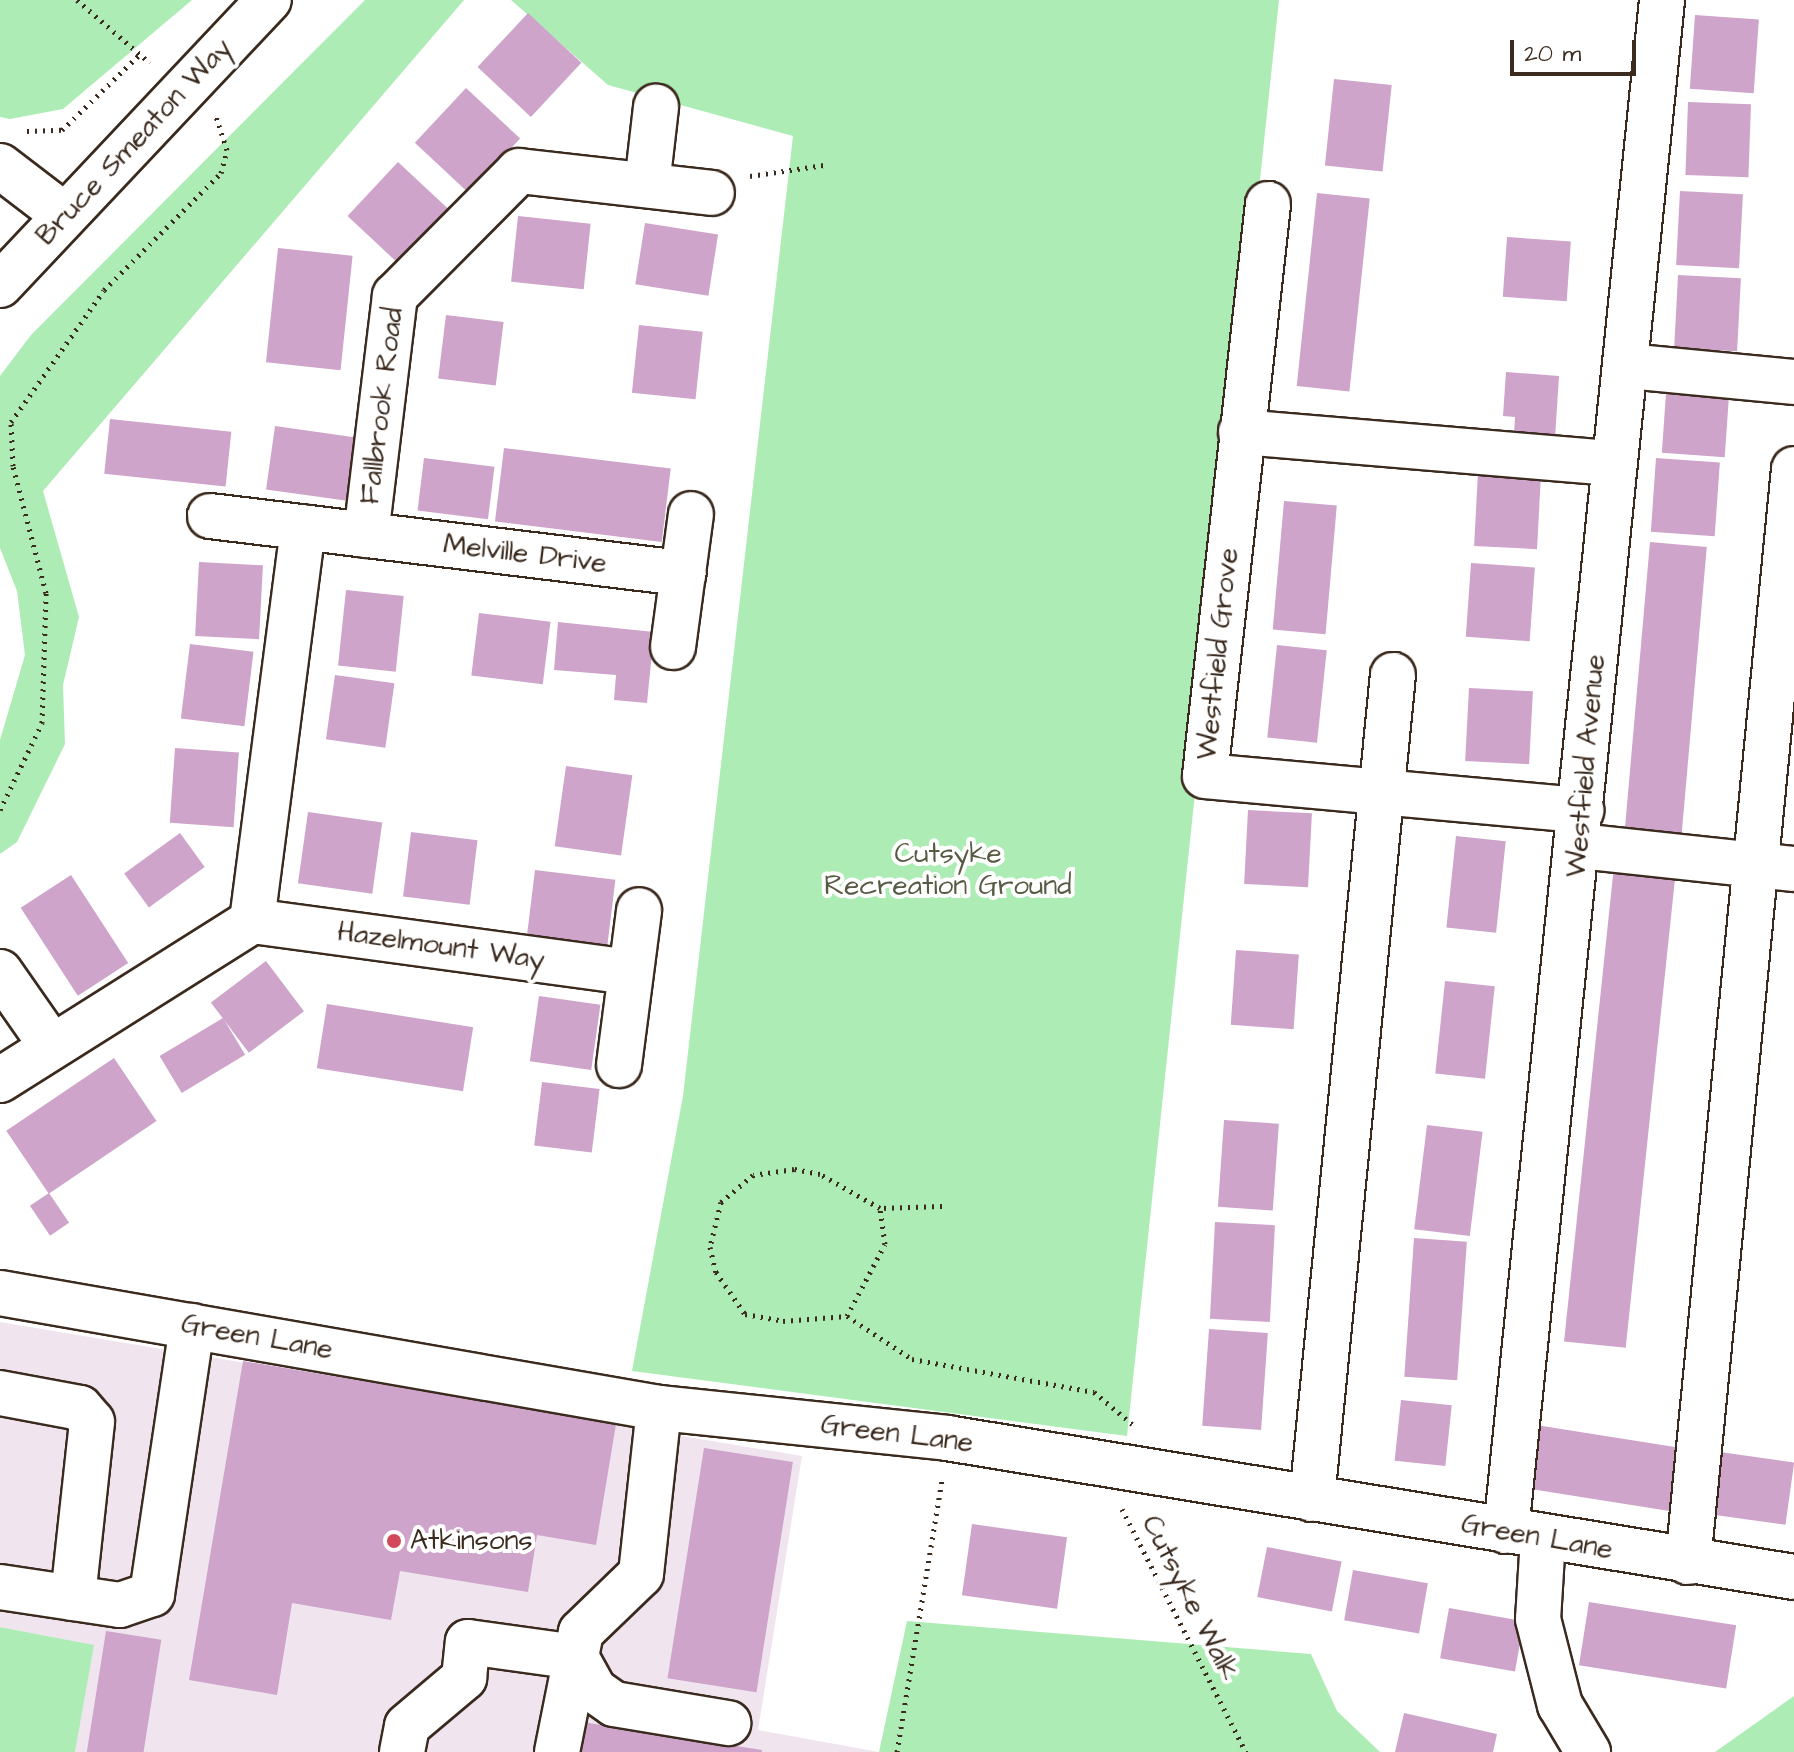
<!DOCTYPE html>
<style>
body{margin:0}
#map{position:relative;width:1794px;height:1752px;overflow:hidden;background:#fff;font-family:"Architects Daughter",sans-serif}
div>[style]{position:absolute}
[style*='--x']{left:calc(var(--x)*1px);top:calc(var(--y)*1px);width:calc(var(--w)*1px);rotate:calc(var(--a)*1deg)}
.built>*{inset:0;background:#f0e4ef}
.green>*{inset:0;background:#adedb5}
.building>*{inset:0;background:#cea4ca;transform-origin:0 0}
.path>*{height:5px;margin-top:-2.5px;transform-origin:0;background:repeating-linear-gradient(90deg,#3b2a1e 0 2px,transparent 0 8px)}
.roads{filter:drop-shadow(2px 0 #3b2a1e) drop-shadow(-2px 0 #3b2a1e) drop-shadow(0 2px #3b2a1e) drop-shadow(0 -2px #3b2a1e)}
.minor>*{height:44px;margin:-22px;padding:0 22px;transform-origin:22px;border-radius:22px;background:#fff}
.major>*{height:44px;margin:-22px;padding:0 22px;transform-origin:22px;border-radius:22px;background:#fff}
.dots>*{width:22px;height:22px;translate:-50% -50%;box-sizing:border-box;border:4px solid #fff;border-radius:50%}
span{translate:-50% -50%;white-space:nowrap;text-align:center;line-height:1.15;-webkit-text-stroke:8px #fff;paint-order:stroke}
.street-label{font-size:28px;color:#3b2a1e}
.park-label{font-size:28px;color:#585b44}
.poi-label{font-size:28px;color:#3b2a1e}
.left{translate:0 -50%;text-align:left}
.scale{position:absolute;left:1510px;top:40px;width:126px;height:36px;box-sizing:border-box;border:4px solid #3b2a1e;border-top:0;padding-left:10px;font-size:24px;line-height:28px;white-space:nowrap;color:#3b2a1e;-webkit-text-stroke:6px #fff;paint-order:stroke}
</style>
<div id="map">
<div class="built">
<i style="clip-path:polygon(0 1322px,802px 1456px,758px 1730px,879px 1752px,75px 1752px,93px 1645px,0 1627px)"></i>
</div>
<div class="green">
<i style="clip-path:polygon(0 0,192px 0,63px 109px,10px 119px,0 117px)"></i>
<i style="clip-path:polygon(365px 0,464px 0,43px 491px,79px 617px,63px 685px,65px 744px,17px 842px,0 854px,0 740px,25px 655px,17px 591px,0 548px,0 376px,31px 335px)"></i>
<i style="clip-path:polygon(511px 0,1279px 0,1127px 1436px,632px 1371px,683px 1096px,793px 136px,608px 85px)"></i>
<i style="clip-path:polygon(907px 1621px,1311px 1654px,1337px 1711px,1380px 1752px,879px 1752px)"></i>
<i style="clip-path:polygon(0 1627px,94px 1645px,75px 1752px,0 1752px)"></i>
<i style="clip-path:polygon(1794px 1696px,1794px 1752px,1715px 1752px)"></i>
</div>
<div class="building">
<i style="left:528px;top:13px;width:73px;height:74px;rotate:43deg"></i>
<i style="left:1695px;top:15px;width:64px;height:74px;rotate:4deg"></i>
<i style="left:1334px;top:79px;width:58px;height:87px;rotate:6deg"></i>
<i style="left:466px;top:88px;width:74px;height:75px;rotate:43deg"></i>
<i style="left:1688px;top:102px;width:63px;height:73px;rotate:2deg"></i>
<i style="left:398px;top:162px;width:74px;height:74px;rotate:43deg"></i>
<i style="left:1680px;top:191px;width:63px;height:74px;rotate:3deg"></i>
<i style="left:1317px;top:193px;width:53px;height:194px;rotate:6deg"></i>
<i style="left:518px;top:216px;width:73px;height:66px;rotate:6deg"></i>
<i style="left:645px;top:223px;width:74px;height:62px;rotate:9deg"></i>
<i style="left:1507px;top:237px;width:64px;height:60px;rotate:4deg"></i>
<i style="left:278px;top:248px;width:75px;height:115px;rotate:6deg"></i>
<i style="left:1678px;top:275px;width:63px;height:73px;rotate:3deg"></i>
<i style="left:446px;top:315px;width:58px;height:64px;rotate:7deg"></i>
<i style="left:639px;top:325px;width:64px;height:68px;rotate:6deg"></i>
<i style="clip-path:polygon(1506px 372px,1559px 376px,1555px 438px,1514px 435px,1515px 417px,1503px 416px)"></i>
<i style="left:1667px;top:379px;width:63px;height:74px;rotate:4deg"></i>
<i style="left:110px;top:419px;width:122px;height:55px;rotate:6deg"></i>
<i style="left:275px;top:426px;width:89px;height:64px;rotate:8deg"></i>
<i style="left:504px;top:448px;width:168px;height:74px;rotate:7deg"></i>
<i style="left:424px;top:458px;width:71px;height:53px;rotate:7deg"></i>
<i style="left:1656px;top:458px;width:64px;height:74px;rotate:4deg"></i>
<i style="left:1478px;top:472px;width:63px;height:74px;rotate:3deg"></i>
<i style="left:1284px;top:501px;width:53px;height:129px;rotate:5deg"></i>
<i style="left:1650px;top:542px;width:57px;height:289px;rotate:5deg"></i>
<i style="left:199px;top:562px;width:64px;height:74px;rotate:3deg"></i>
<i style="left:1471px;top:563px;width:64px;height:74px;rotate:4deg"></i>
<i style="left:346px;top:590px;width:58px;height:76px;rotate:6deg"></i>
<i style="left:479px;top:613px;width:72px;height:63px;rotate:7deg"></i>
<i style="clip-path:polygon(558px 622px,654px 632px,647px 703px,614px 700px,616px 675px,554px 670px)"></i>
<i style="left:190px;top:644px;width:64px;height:75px;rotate:7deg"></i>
<i style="left:1277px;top:645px;width:50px;height:93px;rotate:6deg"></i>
<i style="left:335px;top:675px;width:60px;height:65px;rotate:8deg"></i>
<i style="left:1469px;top:688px;width:64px;height:73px;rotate:3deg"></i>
<i style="left:175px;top:748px;width:64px;height:75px;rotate:4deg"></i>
<i style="left:566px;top:766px;width:67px;height:81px;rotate:8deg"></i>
<i style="left:1248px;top:810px;width:64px;height:74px;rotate:3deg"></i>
<i style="left:308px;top:812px;width:75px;height:72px;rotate:8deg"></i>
<i style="left:411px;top:832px;width:67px;height:65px;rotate:7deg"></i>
<i style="left:180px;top:833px;width:42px;height:69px;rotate:54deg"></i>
<i style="left:1456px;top:836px;width:50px;height:92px;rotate:6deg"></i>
<i style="left:1614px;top:866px;width:62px;height:478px;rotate:6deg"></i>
<i style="left:535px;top:870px;width:81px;height:72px;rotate:7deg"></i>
<i style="left:71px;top:875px;width:105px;height:60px;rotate:57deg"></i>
<i style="left:1236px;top:950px;width:63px;height:75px;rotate:4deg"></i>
<i style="left:266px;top:961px;width:63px;height:69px;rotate:53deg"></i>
<i style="left:1445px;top:981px;width:50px;height:93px;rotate:6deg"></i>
<i style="left:539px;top:996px;width:62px;height:66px;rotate:8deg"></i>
<i style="left:327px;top:1004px;width:148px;height:65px;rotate:9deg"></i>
<i style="left:223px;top:1018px;width:43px;height:74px;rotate:59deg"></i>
<i style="left:114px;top:1058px;width:76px;height:130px;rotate:56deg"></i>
<i style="left:542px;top:1082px;width:58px;height:64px;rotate:7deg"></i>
<i style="left:1224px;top:1120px;width:55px;height:87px;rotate:4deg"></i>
<i style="left:1427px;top:1125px;width:56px;height:105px;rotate:7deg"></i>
<i style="left:49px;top:1193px;width:36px;height:23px;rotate:56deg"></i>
<i style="left:1215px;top:1222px;width:60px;height:97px;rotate:3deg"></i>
<i style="left:1414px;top:1238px;width:53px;height:139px;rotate:4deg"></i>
<i style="left:1209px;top:1329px;width:59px;height:97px;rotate:4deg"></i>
<i style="clip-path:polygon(243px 1361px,616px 1424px,596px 1545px,537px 1535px,528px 1592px,400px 1571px,391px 1620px,292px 1603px,277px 1695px,189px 1680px)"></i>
<i style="left:1401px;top:1400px;width:51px;height:61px;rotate:6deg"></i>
<i style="left:1536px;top:1425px;width:150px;height:64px;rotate:9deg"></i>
<i style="left:704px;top:1448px;width:90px;height:233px;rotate:9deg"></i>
<i style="left:1713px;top:1451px;width:82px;height:63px;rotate:8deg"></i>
<i style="left:972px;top:1524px;width:96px;height:72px;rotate:8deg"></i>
<i style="left:1267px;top:1547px;width:76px;height:51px;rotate:11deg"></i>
<i style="left:1353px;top:1570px;width:76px;height:51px;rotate:10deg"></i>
<i style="left:1589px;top:1602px;width:149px;height:64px;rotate:9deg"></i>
<i style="left:1449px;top:1608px;width:76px;height:51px;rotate:10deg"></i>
<i style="left:106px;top:1631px;width:56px;height:123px;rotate:9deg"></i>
<i style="clip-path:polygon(1404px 1713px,1497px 1734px,1493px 1752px,1395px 1752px)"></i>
<i style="clip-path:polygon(576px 1721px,762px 1750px,762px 1752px,572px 1752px)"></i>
</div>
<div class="path">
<i style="--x:77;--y:0;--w:96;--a:40.8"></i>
<i style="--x:27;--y:131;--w:35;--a:-2"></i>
<i style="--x:62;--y:130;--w:107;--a:-44.2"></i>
<i style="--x:750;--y:176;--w:75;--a:-8.5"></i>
<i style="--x:0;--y:810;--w:97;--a:-64.2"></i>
<i style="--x:42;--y:723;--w:130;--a:-88.2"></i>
<i style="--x:46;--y:593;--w:131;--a:-104.6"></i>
<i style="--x:13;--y:466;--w:44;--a:-92.6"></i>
<i style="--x:11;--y:422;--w:161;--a:-54.8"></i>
<i style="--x:104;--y:290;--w:165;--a:-45"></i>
<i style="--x:221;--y:173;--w:24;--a:-75"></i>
<i style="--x:227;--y:150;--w:35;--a:-108"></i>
<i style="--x:942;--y:1206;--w:62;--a:178.2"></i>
<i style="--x:880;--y:1208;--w:69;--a:-150.5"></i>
<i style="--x:820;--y:1174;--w:26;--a:-169"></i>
<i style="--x:794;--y:1169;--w:41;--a:171.7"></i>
<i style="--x:753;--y:1175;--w:42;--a:139.8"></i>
<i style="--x:721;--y:1202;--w:46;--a:103.7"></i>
<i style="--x:710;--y:1247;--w:26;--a:77"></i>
<i style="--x:716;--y:1272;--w:51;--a:55.4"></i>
<i style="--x:745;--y:1314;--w:39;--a:10"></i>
<i style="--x:783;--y:1321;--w:64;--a:-4.5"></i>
<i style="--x:847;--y:1316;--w:78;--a:33.5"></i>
<i style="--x:912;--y:1359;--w:185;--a:10.3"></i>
<i style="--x:1094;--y:1392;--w:50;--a:40.1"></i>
<i style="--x:847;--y:1316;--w:81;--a:-62.2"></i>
<i style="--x:885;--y:1244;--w:36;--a:-98"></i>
<i style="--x:1122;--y:1509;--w:273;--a:63"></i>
<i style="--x:897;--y:1752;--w:277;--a:-80.6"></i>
</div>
<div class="roads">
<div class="minor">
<i style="--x:0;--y:166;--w:81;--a:37.4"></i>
<i style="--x:647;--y:185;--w:79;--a:-83.4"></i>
<i style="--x:1268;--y:204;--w:575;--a:96.29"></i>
<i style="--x:1205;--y:776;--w:378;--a:5.2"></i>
<i style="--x:1627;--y:366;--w:168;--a:5.5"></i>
<i style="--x:1241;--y:432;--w:374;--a:4.8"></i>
<i style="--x:210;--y:516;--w:477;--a:6.9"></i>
<i style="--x:366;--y:535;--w:241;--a:-83.1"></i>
<i style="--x:395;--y:296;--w:176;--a:-45.2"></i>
<i style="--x:519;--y:171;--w:194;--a:6.5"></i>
<i style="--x:673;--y:647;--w:134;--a:-82.3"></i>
<i style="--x:1579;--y:846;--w:216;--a:6.1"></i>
<i style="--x:252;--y:921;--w:380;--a:7.7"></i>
<i style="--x:0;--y:972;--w:89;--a:55.1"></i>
<i style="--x:619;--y:1065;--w:156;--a:-82.6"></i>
<i style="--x:0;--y:1080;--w:298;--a:-32.2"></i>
<i style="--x:252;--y:921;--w:397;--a:-82.6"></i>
<i style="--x:0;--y:1293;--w:669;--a:9.9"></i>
<i style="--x:659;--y:1408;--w:290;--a:5.9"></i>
<i style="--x:947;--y:1438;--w:858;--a:9.32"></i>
<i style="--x:0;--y:1393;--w:81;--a:10.6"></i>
<i style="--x:80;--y:1408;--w:18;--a:49"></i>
<i style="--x:92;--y:1422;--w:177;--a:96.2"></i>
<i style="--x:1312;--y:1499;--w:828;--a:-84.39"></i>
<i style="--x:1506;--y:1531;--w:1539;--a:-84.18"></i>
<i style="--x:1543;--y:1538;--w:81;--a:93.5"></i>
<i style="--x:1538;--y:1619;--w:89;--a:75.7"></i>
<i style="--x:1560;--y:1705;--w:55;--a:59.2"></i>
<i style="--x:1688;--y:1562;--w:1098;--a:-84.46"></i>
<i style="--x:0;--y:1587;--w:121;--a:8.5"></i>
<i style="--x:120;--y:1605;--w:34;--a:-19"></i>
<i style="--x:152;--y:1594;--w:271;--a:-81.5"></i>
<i style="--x:402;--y:1752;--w:26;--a:-79"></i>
<i style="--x:407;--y:1726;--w:75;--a:-40.1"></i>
<i style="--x:464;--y:1678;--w:36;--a:-84"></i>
<i style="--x:468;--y:1642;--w:109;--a:7.9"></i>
<i style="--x:576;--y:1657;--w:38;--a:61"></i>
<i style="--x:594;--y:1690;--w:24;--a:35"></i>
<i style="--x:614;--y:1704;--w:116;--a:9.5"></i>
<i style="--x:557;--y:1752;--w:122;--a:-78.7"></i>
<i style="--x:581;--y:1632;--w:83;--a:-44"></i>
<i style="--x:641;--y:1574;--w:167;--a:-83.8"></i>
</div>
<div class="major">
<i style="--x:0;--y:285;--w:392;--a:-46.7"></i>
</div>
</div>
<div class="dots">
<i style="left:394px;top:1541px;background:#d1495b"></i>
</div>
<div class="street-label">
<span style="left:134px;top:142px;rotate:-47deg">Bruce Smeaton Way</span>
<span style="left:382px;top:406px;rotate:-83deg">Fallbrook Road</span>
<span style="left:525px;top:554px;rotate:7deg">Melville Drive</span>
<span style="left:1218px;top:654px;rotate:-84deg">Westfield Grove</span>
<span style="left:1586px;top:766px;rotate:-85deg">Westfield Avenue</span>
<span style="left:441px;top:946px;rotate:8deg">Hazelmount Way</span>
<span style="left:257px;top:1337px;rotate:10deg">Green Lane</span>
<span style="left:897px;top:1434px;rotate:7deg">Green Lane</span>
<span style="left:1537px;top:1537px;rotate:10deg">Green Lane</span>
<span style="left:1190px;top:1598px;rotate:63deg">Cutsyke Walk</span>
</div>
<div class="park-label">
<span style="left:948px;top:870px">Cutsyke<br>Recreation Ground</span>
</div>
<div class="poi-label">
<span class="left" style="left:410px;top:1541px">Atkinsons</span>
</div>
<div class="scale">20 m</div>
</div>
